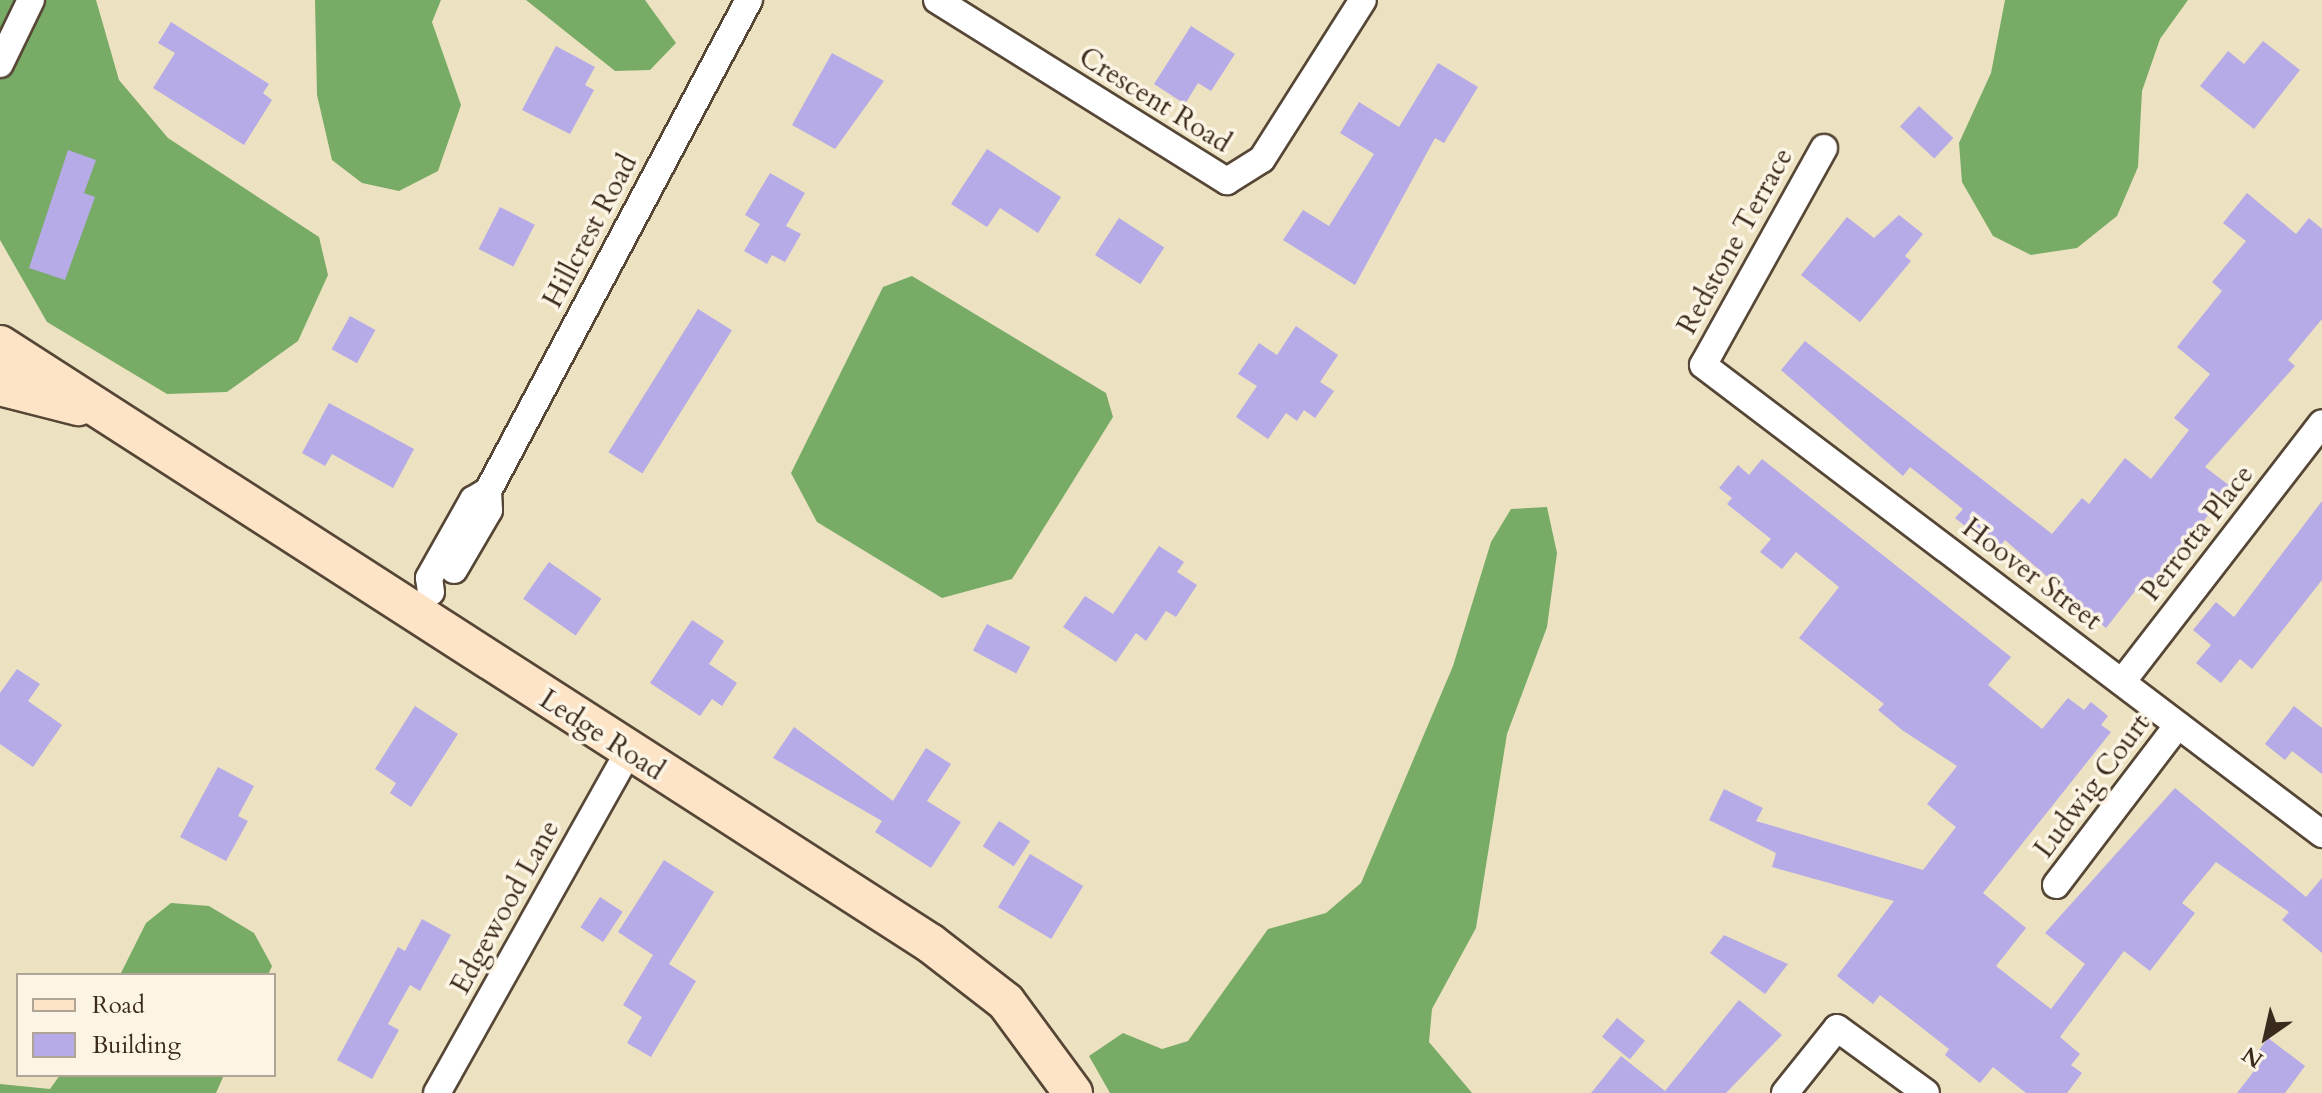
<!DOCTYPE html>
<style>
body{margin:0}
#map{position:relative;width:2322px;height:1093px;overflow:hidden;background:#ece2c1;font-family:Cardo,serif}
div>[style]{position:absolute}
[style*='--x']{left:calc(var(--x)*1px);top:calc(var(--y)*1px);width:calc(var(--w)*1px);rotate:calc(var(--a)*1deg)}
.forest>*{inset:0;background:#78ab66}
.building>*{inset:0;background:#b6aae7;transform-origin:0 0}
.roads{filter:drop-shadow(2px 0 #564636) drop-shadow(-2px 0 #564636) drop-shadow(0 2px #564636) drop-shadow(0 -2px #564636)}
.street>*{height:26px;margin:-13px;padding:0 13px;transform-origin:13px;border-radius:13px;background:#fff}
.secondary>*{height:38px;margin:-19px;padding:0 19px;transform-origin:19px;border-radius:19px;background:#fee4c6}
span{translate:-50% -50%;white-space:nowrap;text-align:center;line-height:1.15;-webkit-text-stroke:7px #fcf5e5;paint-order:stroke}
.street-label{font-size:28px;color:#3b2a1e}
.legend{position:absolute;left:16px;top:973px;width:260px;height:104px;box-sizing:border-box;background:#fcf5e5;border:2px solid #afa495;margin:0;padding:10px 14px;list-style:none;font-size:24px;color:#3b2a1e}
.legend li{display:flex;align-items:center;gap:16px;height:40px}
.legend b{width:40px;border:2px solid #afa495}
.north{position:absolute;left:2226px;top:997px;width:80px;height:80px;-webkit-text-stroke:6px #fcf5e5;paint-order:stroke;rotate:214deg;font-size:22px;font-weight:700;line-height:32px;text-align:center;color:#3b2a1e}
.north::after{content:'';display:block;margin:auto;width:28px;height:36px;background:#3b2a1e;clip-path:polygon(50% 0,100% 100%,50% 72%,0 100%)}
</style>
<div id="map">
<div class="forest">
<i style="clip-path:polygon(0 0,96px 0,119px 80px,168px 138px,319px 237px,328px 275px,298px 341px,227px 392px,167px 394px,47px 322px,0 240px)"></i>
<i style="clip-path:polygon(315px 0,441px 0,432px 22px,461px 105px,438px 171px,399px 191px,362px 183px,332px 160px,317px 95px)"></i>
<i style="clip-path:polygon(526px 0,645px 0,676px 43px,650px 70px,615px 71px)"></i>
<i style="clip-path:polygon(2005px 0,2188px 0,2160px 39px,2142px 91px,2138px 167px,2117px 216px,2077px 248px,2031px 255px,1993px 236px,1962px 182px,1959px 143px,1991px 73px)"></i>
<i style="clip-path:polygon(912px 276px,1106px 393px,1113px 417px,1012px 579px,942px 598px,817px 522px,791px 473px,883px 287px)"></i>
<i style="clip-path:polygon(1547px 507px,1557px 553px,1547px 627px,1507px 734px,1476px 928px,1432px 1009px,1429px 1042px,1472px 1093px,1110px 1093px,1089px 1056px,1123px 1033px,1162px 1049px,1188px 1041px,1268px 929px,1326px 913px,1361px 883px,1453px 666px,1491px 542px,1511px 509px)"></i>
<i style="clip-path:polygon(171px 903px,209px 906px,254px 933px,272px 966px,268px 975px,120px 975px,146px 923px)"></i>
<i style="clip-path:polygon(60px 1075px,224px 1075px,216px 1093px,0 1093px,0 1084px,50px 1089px)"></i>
</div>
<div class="building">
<i style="clip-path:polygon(171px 22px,269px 84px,263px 93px,272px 100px,244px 145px,153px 88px,175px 53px,158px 43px)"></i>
<i style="clip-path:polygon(1191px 26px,1235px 54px,1211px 91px,1198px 83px,1185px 104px,1154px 84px)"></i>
<i style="clip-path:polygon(2263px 41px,2300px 70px,2254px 129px,2200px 86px,2228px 51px,2244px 64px)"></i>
<i style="clip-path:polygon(556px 46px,595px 67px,585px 85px,594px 90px,570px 134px,522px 110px)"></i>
<i style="clip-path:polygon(832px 53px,884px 81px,835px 149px,792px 125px)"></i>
<i style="clip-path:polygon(1438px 63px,1478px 87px,1444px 143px,1435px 138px,1355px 285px,1283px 240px,1303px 210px,1329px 226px,1374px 154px,1340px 133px,1359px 102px,1399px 127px)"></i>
<i style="left:1919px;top:106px;width:47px;height:28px;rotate:43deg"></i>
<i style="clip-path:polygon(987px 149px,1061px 197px,1038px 233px,1000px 208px,987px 227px,951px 204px)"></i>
<i style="clip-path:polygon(68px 150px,96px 160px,84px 193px,95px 197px,65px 280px,29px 268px)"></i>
<i style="clip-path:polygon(770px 173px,805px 193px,786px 226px,801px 234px,785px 262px,772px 255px,767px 264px,744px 251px,760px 224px,745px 215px)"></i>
<i style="clip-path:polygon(2247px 193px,2296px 234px,2309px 218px,2322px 229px,2322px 319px,2288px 360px,2295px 366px,2205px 467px,2230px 486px,2157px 583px,2147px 576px,2106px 628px,2005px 540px,1996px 551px,1955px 518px,1963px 509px,1910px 467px,1903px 476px,1781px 370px,1805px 341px,2052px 534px,2082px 498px,2089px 504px,2125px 458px,2151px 479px,2189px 430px,2174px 418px,2210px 374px,2177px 347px,2222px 291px,2212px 282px,2246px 241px,2223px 223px)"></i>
<i style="left:500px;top:207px;width:39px;height:47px;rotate:27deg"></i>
<i style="clip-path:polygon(1899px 215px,1923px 234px,1905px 256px,1911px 261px,1860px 322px,1801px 275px,1847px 217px,1874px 238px)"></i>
<i style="left:1119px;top:218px;width:54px;height:44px;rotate:33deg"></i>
<i style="left:698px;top:309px;width:40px;height:169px;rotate:32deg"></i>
<i style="left:350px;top:316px;width:29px;height:38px;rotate:29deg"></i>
<i style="clip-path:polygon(1296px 326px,1338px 355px,1320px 382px,1334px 391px,1315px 418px,1304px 410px,1297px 421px,1286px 413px,1268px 439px,1236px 417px,1257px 386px,1238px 374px,1259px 343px,1277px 355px)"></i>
<i style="clip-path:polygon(329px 403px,414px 449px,393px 488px,332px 454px,325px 466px,302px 453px)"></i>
<i style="clip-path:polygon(1762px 459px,2011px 657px,1988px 685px,2042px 729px,2068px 698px,2084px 710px,2091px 702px,2108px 716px,2101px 725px,2111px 732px,1983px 893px,2026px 928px,1996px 966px,2051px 1009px,2085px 964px,2045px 933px,2175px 788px,2306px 897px,2322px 878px,2322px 953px,2282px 920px,2289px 912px,2216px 862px,2182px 903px,2195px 913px,2150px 971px,2124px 951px,2060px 1037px,2080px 1054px,2071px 1065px,2082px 1073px,2067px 1093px,2026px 1093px,1993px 1067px,1980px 1083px,1945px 1055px,1949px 1049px,1880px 995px,1873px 1004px,1837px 976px,1894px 901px,1772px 867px,1776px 853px,1709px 820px,1724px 789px,1763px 808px,1756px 821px,1923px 870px,1956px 827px,1927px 804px,1957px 766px,1902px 730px,1878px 710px,1884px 704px,1799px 638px,1839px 587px,1796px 552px,1782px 569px,1760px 552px,1771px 539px,1727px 504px,1732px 498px,1719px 488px,1738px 465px,1749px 475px)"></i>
<i style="clip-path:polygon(2322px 501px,2322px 580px,2252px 669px,2240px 659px,2221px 683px,2196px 663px,2211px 645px,2193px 630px,2216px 602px,2234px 617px)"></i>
<i style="clip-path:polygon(1159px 546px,1184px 562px,1177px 572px,1197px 585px,1176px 617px,1166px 611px,1146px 641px,1136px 633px,1116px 662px,1063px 627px,1085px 596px,1113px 614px)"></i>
<i style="left:549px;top:562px;width:64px;height:45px;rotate:35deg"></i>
<i style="clip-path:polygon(692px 620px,724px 641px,709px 664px,737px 683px,722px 706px,712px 699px,700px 716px,650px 683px)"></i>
<i style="left:987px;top:624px;width:49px;height:30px;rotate:28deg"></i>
<i style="clip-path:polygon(17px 669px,40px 684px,28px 701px,62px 725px,33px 767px,0 744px,0 693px)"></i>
<i style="clip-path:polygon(415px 706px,458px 734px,411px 807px,390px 793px,396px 783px,375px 769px)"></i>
<i style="clip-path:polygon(2294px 706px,2322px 728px,2322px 774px,2292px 751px,2285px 760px,2265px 744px)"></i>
<i style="clip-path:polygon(794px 727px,893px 801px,926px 748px,951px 764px,927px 801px,961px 822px,931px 868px,875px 832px,882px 821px,773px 758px)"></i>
<i style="clip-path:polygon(218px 767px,254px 786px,238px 816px,248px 821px,226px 861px,180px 837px)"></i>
<i style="left:999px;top:821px;width:37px;height:30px;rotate:33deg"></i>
<i style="left:1030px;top:854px;width:62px;height:62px;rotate:31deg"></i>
<i style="clip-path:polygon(664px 860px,714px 892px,669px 964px,696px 981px,651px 1057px,627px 1043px,642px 1017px,623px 1005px,653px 955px,618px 932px)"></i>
<i style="left:600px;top:897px;width:27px;height:36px;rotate:33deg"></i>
<i style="clip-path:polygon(422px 919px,451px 935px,420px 991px,410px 985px,388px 1024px,399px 1030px,372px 1079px,337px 1060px,398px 947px,405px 951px)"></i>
<i style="clip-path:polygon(1724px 935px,1788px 964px,1765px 994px,1710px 953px)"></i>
<i style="clip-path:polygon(1739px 1000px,1782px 1035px,1726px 1093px,1591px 1093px,1621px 1056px,1665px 1091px)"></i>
<i style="left:1617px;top:1018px;width:36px;height:24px;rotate:39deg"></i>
<i style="clip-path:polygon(2268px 1038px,2305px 1066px,2285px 1093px,2237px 1093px,2261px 1062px,2254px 1057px)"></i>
</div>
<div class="roads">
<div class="street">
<i style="--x:937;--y:0;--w:342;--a:32"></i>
<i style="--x:1227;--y:181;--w:41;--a:-32.2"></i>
<i style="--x:1262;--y:159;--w:188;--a:-57.6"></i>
<i style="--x:0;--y:64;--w:71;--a:-64.2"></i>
<i style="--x:1824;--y:148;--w:248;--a:119.1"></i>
<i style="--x:1703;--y:365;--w:777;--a:37.15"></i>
<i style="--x:454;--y:570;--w:69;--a:-59.7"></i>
<i style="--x:489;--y:510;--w:19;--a:-93"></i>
<i style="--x:431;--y:592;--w:14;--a:-98"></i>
<i style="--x:429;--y:578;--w:90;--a:-60.6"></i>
<i style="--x:473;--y:500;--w:17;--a:-31"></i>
<i style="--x:488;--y:491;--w:556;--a:-62.01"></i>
<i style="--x:2122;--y:682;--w:327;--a:-52.3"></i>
<i style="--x:2056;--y:885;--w:201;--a:-52.7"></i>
<i style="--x:437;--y:1093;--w:391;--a:-60.7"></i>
<i style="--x:1785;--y:1093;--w:83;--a:-51.3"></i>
<i style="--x:1837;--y:1028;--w:110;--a:36.1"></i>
</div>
<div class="secondary">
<i style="--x:0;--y:345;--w:1106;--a:32.74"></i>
<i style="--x:930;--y:943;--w:96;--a:37.8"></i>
<i style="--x:1006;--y:1002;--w:113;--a:53.6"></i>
<i style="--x:0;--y:386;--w:81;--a:14.4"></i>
</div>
</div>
<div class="street-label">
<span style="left:1155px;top:100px;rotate:32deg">Crescent Road</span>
<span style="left:590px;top:231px;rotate:-62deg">Hillcrest Road</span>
<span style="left:1735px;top:241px;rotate:-61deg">Redstone Terrace</span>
<span style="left:2197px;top:533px;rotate:-52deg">Perrotta Place</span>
<span style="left:2032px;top:574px;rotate:37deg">Hoover Street</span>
<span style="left:602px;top:735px;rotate:33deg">Ledge Road</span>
<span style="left:2092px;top:786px;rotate:-53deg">Ludwig Court</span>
<span style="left:505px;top:907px;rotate:-61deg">Edgewood Lane</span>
</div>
<ul class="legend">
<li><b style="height:10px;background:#fee4c6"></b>Road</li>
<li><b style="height:22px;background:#b6aae7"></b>Building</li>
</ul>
<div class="north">N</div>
</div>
